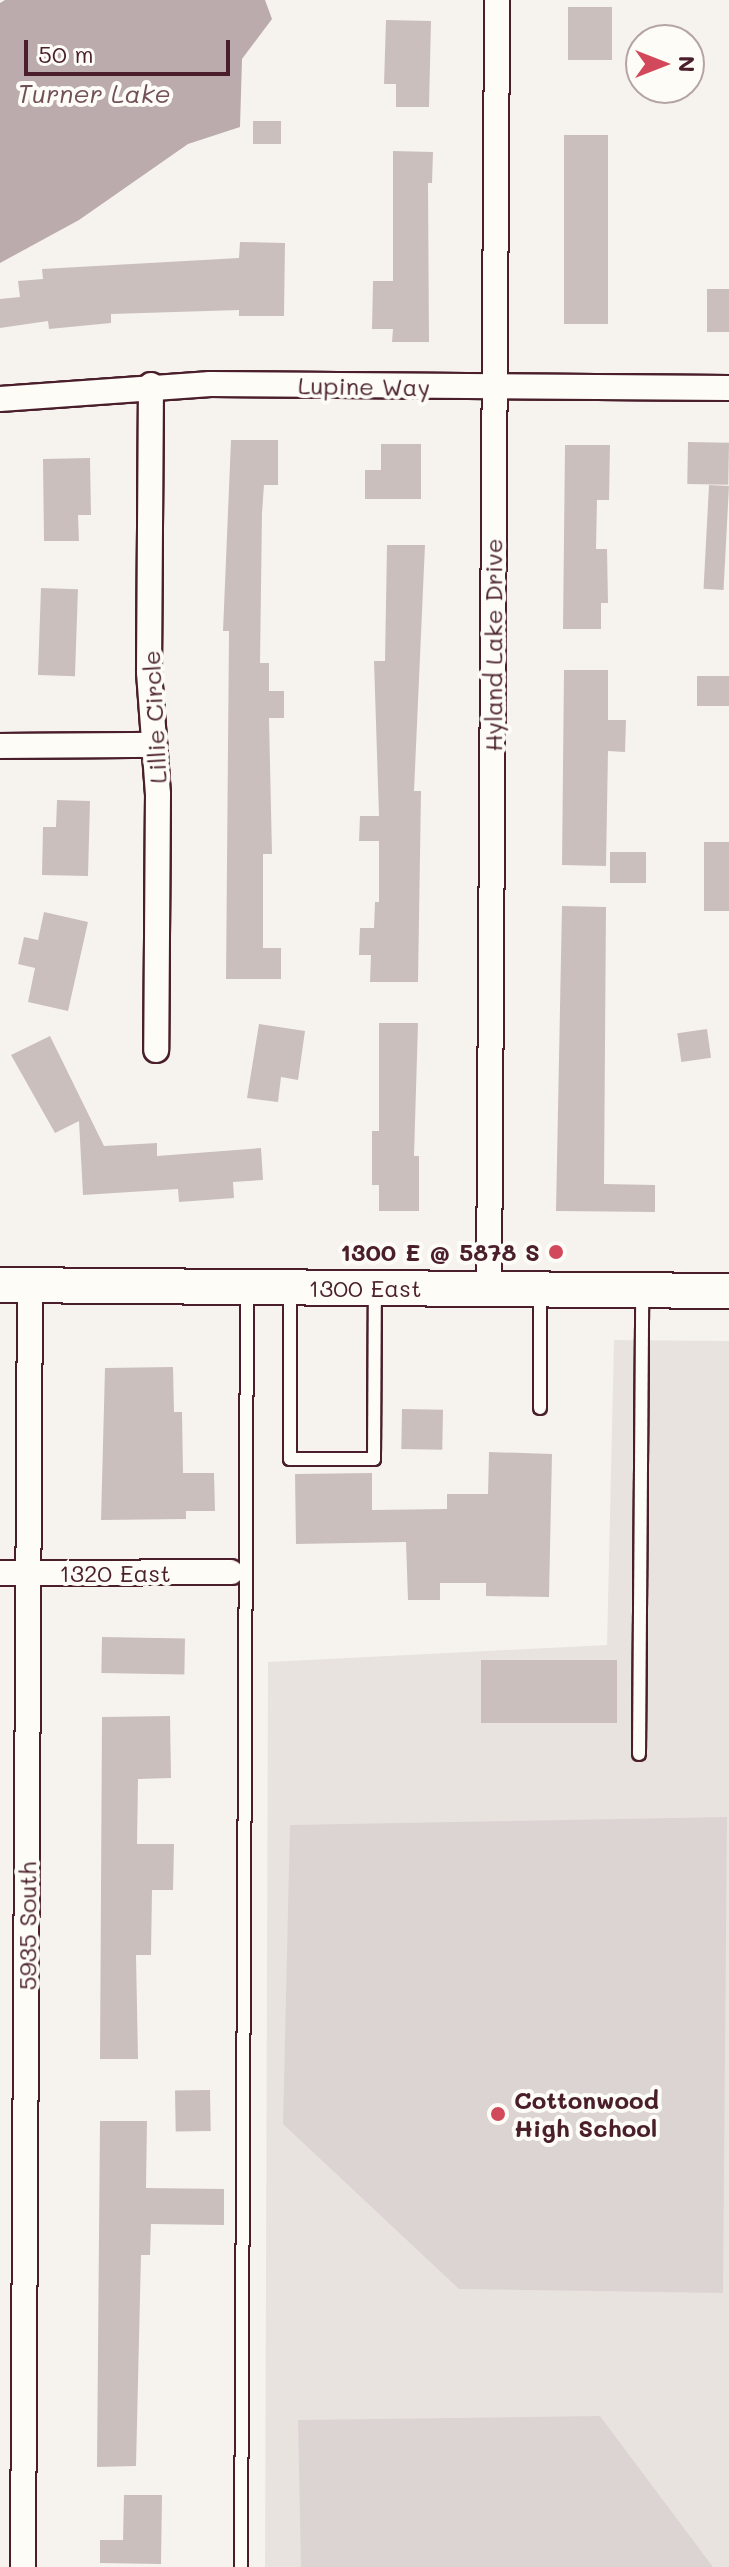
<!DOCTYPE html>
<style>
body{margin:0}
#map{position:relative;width:729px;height:2567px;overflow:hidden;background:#f6f3ef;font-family:Mali,sans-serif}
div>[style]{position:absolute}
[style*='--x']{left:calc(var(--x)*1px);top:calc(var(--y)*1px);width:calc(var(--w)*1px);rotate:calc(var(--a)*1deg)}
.built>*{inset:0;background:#e9e3e0}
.green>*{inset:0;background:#dcd4d2}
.water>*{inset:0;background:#bbabac}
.building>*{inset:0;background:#cbbfbe;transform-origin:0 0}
.roads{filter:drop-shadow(2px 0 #4a1f2b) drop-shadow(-2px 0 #4a1f2b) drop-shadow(0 2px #4a1f2b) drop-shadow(0 -2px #4a1f2b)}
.service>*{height:12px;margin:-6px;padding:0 6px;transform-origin:6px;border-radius:6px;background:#fdfcf7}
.minor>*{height:24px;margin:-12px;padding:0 12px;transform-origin:12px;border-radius:12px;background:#fdfcf7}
.secondary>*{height:34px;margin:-17px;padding:0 17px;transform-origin:17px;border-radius:17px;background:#fdfcf7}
.dots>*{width:22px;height:22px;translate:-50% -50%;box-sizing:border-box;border:4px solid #fdfcf7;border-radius:50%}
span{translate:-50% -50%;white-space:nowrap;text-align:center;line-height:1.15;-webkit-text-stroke:8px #fdfcf7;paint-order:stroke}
.street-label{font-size:24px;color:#4a1f2b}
.poi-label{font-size:24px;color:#4a1f2b;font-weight:700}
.right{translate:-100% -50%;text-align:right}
.left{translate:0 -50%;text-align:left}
.water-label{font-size:26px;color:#725058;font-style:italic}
.north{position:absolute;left:625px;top:24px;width:80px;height:80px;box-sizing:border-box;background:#fdfcf7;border:2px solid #b5a4a5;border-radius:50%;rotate:90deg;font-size:22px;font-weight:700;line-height:32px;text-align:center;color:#4a1f2b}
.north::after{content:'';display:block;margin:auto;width:28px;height:36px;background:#d1495b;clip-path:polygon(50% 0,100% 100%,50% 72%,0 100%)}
.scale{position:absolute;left:24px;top:40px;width:206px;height:36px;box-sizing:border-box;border:4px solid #4a1f2b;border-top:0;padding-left:10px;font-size:24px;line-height:28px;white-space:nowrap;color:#4a1f2b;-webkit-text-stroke:6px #fdfcf7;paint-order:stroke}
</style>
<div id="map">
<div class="built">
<i style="clip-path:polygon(614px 1340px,729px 1341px,729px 2567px,265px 2567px,268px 1662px,607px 1645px)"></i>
</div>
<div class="green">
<i style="clip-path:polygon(727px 1817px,723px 2293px,459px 2289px,283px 2124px,290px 1825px)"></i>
<i style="clip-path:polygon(600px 2416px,713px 2567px,301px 2567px,298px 2420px)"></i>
</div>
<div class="water">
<i style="clip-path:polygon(5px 0,265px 0,272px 19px,242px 59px,240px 127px,188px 144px,79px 220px,0 263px,0 3px)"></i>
</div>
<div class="building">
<i style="left:568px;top:7px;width:44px;height:53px"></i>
<i style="clip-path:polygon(386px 20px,431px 21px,429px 107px,396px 107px,396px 84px,384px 84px)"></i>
<i style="left:253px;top:121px;width:28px;height:23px"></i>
<i style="left:564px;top:135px;width:44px;height:189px"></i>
<i style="clip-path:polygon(393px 151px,433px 152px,432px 183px,428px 183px,429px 342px,392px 342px,393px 329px,372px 329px,373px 281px,393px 281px)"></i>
<i style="clip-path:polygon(240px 242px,285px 243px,284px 316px,239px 316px,239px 310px,111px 314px,111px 323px,49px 329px,48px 321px,0 328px,0 299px,20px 297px,18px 281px,43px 279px,42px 269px,239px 258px)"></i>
<i style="left:707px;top:289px;width:22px;height:43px"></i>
<i style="clip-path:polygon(231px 440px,278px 440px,278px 485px,264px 485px,262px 513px,260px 663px,269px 663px,269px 691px,284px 691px,284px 718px,269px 718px,272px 854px,263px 854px,263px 948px,281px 948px,281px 979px,226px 979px,229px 631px,223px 631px)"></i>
<i style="left:688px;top:442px;width:41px;height:42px;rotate:1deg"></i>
<i style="clip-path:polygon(381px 444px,421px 444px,421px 499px,365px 499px,365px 470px,381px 470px)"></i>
<i style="clip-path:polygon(565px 445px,610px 445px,609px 500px,597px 500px,596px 549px,607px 549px,608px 603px,601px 603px,601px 629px,563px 629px)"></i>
<i style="clip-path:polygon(90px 458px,91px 515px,78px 515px,79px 541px,44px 541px,43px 459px)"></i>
<i style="left:709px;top:485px;width:20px;height:104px;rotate:3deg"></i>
<i style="clip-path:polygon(387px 545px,425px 545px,414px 791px,421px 791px,418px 982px,370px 982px,371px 955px,359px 955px,360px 928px,374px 928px,375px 902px,379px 902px,379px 841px,359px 841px,360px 816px,379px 816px,374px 661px,385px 661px)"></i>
<i style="left:41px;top:588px;width:37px;height:87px;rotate:2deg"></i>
<i style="clip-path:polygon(564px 670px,608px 670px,608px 720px,626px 720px,625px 752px,608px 751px,606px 866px,562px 865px)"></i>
<i style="left:729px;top:676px;width:30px;height:32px;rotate:90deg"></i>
<i style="clip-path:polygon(57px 800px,90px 801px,88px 876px,42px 875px,43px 827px,56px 827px)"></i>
<i style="left:704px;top:842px;width:25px;height:69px"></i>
<i style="left:610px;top:852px;width:36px;height:31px"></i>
<i style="clip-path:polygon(562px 906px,606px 907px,604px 1184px,655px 1185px,655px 1212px,556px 1211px)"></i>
<i style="clip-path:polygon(44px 912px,88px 922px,68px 1011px,28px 1002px,35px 968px,18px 964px,24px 937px,38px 940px)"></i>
<i style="clip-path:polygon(379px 1023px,418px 1023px,414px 1156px,419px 1156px,419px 1211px,379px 1211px,379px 1185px,372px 1185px,372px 1131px,379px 1131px)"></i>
<i style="clip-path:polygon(259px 1024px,305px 1031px,298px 1080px,281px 1077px,278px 1102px,247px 1098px)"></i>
<i style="left:707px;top:1029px;width:29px;height:30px;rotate:82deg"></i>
<i style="clip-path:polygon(50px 1036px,104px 1146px,157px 1143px,157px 1156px,261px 1148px,263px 1180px,233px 1182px,234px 1198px,179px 1202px,178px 1189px,83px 1195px,79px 1121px,55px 1133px,11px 1055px)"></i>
<i style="clip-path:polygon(173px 1367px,174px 1412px,182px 1412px,183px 1473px,214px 1473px,215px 1511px,186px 1511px,186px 1519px,101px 1520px,105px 1368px)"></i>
<i style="left:402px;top:1409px;width:41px;height:40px;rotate:1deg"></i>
<i style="clip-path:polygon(489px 1452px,552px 1454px,549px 1597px,486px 1596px,486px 1583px,440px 1583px,440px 1600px,408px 1600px,406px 1542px,296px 1544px,295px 1474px,372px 1473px,372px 1510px,447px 1509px,447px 1494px,488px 1494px)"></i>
<i style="left:102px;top:1637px;width:83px;height:36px;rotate:1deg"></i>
<i style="left:481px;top:1660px;width:136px;height:63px"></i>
<i style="clip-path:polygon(170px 1716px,171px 1778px,138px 1779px,137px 1844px,174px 1844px,173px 1890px,152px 1890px,151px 1955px,136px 1955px,138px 2059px,100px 2059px,102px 1717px)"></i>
<i style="left:210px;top:2090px;width:41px;height:35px;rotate:89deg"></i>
<i style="clip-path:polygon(100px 2121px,147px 2121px,146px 2188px,224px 2189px,224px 2225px,151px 2224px,150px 2255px,141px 2255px,136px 2466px,97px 2467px)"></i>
<i style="clip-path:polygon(124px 2495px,162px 2495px,161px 2564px,100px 2563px,100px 2540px,123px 2540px)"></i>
</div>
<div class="roads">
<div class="service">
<i style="--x:290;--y:1290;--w:169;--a:90"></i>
<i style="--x:290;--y:1459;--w:84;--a:0"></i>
<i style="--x:374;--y:1459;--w:168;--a:-89.7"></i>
<i style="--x:540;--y:1293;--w:115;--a:90"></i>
<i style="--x:639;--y:1754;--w:461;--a:-89.6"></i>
<i style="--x:241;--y:2567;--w:1277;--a:-89.73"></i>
</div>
<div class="minor">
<i style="--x:151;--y:385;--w:287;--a:90.4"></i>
<i style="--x:149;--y:672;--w:122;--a:85.8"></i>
<i style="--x:158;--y:794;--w:256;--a:90.4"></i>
<i style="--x:0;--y:399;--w:211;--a:-4.1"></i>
<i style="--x:210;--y:384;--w:519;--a:0.44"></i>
<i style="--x:0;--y:746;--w:153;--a:-0.4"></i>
<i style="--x:489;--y:1289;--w:1289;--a:-89.64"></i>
<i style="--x:0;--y:1573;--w:231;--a:-0.2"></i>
<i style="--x:23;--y:2567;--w:1282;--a:-89.69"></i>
</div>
<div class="secondary">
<i style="--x:0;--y:1285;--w:729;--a:0.47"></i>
</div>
</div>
<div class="dots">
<i style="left:556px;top:1252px;background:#d1495b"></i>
<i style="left:498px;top:2114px;background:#d1495b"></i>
</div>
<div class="street-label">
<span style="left:364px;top:386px;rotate:1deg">Lupine Way</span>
<span style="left:493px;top:645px;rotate:-90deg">Hyland Lake Drive</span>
<span style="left:154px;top:717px;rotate:-93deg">Lillie Circle</span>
<span style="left:365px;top:1288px">1300 East</span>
<span style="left:115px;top:1573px">1320 East</span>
<span style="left:27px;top:1926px;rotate:-90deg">5935 South</span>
</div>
<div class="poi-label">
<span class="right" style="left:540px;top:1252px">1300 E @ 5878 S</span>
<span class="left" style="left:514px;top:2114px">Cottonwood<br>High School</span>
</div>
<div class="water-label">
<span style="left:94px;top:94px">Turner Lake</span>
</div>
<div class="north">N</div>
<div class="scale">50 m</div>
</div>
